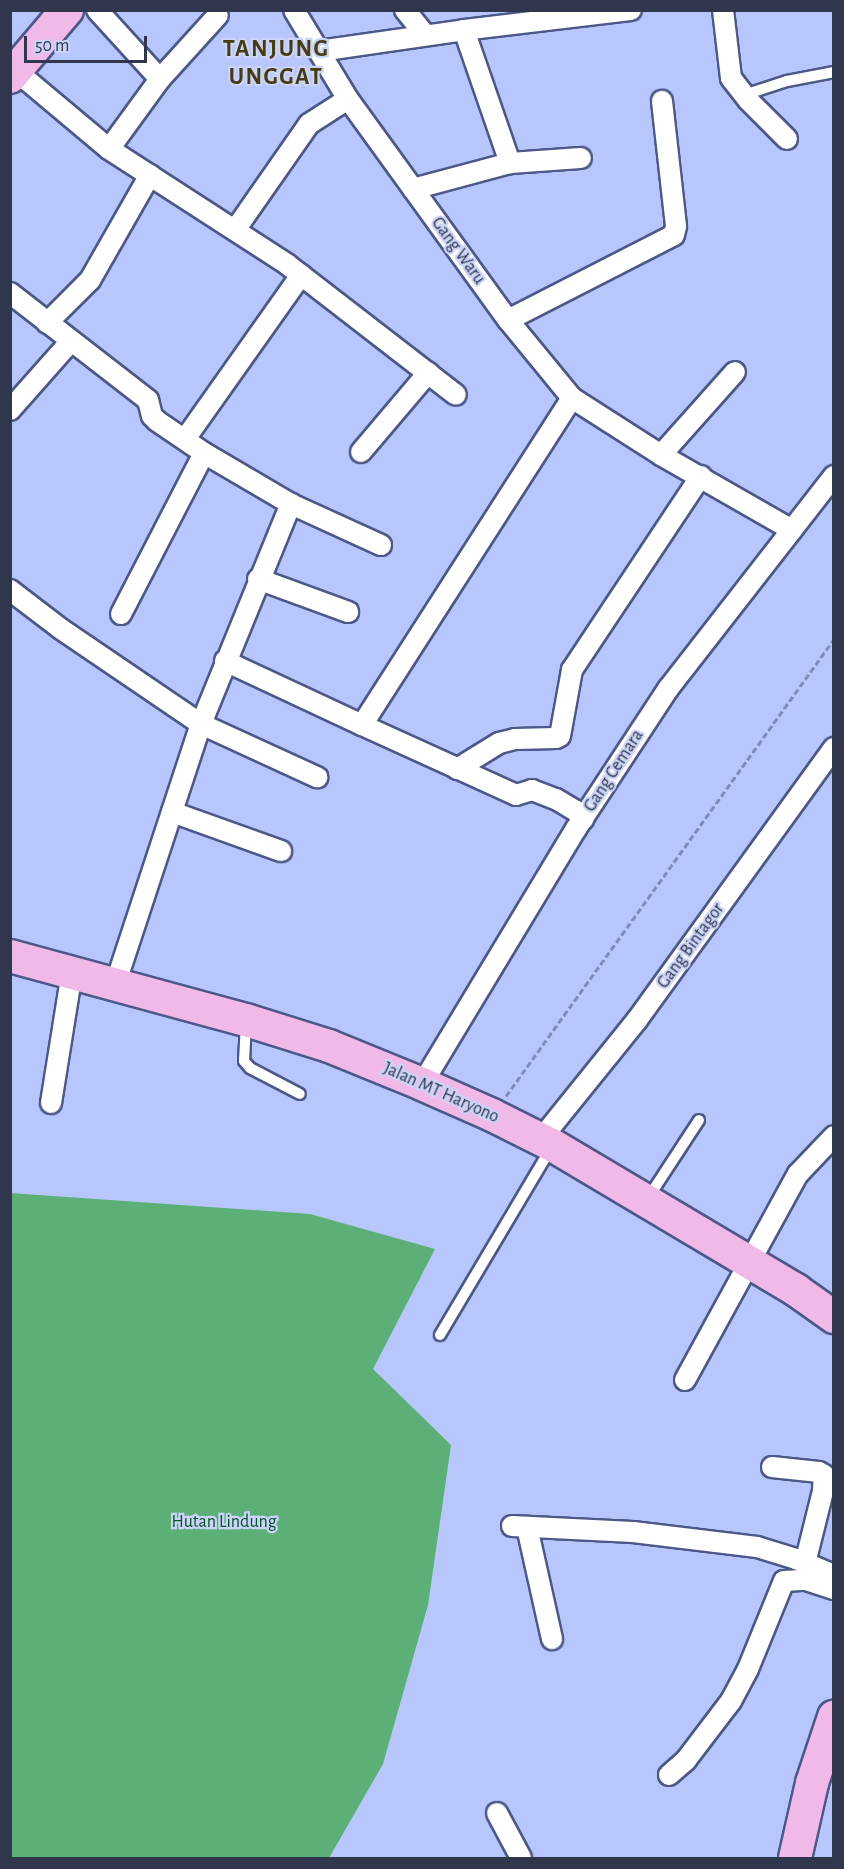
<!DOCTYPE html>
<style>
body{margin:0}
#map{position:relative;width:844px;height:1869px;overflow:hidden;background:#b7c6fd;font-family:"Alegreya Sans",sans-serif}
div>[style]{position:absolute}
[style*='--x']{left:calc(var(--x)*1px);top:calc(var(--y)*1px);width:calc(var(--w)*1px);rotate:calc(var(--a)*1deg)}
.green>*{inset:0;background:#5daf78}
.path>*{height:3px;margin-top:-1.5px;transform-origin:0;background:repeating-linear-gradient(90deg,#818cb6 0 6px,transparent 0 9px)}
.roads{filter:drop-shadow(2px 0 #4c5888) drop-shadow(-2px 0 #4c5888) drop-shadow(0 2px #4c5888) drop-shadow(0 -2px #4c5888)}
.lane>*{height:10px;margin:-5px;padding:0 5px;transform-origin:5px;border-radius:5px;background:#fff}
.street>*{height:20px;margin:-10px;padding:0 10px;transform-origin:10px;border-radius:10px;background:#fff}
.primary>*{height:32px;margin:-16px;padding:0 16px;transform-origin:16px;border-radius:16px;background:#f1b9e8}
span{translate:-50% -50%;white-space:nowrap;text-align:center;line-height:1.15;-webkit-text-stroke:4.5px #cad4f6;paint-order:stroke}
.street-label{font-size:18px;color:#30364c}
.park-label{font-size:18px;color:#0a522b}
.district-label{font-size:24px;color:#463b11;font-weight:700;letter-spacing:1.5px}
.frame{position:absolute;inset:0;border:12px solid #30364c;pointer-events:none}
.scale{position:absolute;left:24px;top:36px;width:123px;height:27px;box-sizing:border-box;border:3px solid #30364c;border-top:0;padding-left:8px;font-size:18px;line-height:21px;white-space:nowrap;color:#30364c;-webkit-text-stroke:4px #cad4f6;paint-order:stroke}
</style>
<div id="map">
<div class="green">
<i style="clip-path:polygon(10px 1193px,310px 1214px,435px 1249px,373px 1369px,451px 1445px,428px 1605px,383px 1764px,329px 1858px,11px 1858px)"></i>
</div>
<div class="path">
<i style="--x:506;--y:1096;--w:563;--a:-54.33"></i>
</div>
<div class="roads">
<div class="lane">
<i style="--x:744;--y:95;--w:45;--a:-18"></i>
<i style="--x:787;--y:81;--w:48;--a:-10.8"></i>
<i style="--x:246;--y:1023;--w:38;--a:93"></i>
<i style="--x:244;--y:1061;--w:9;--a:49"></i>
<i style="--x:250;--y:1068;--w:56;--a:27.5"></i>
<i style="--x:648;--y:1198;--w:93;--a:-56.8"></i>
<i style="--x:440;--y:1335;--w:217;--a:-59.3"></i>
</div>
<div class="street">
<i style="--x:97;--y:10;--w:93;--a:47.6"></i>
<i style="--x:294;--y:10;--w:104;--a:58.8"></i>
<i style="--x:348;--y:99;--w:273;--a:54.1"></i>
<i style="--x:508;--y:320;--w:101;--a:50.6"></i>
<i style="--x:572;--y:398;--w:106;--a:32.6"></i>
<i style="--x:661;--y:455;--w:151;--a:29.8"></i>
<i style="--x:405;--y:10;--w:32;--a:51"></i>
<i style="--x:723;--y:10;--w:68;--a:83.3"></i>
<i style="--x:731;--y:78;--w:28;--a:52"></i>
<i style="--x:748;--y:100;--w:55;--a:45"></i>
<i style="--x:464;--y:30;--w:141;--a:70.9"></i>
<i style="--x:319;--y:51;--w:147;--a:-8.2"></i>
<i style="--x:464;--y:30;--w:168;--a:-6.8"></i>
<i style="--x:16;--y:71;--w:121;--a:40"></i>
<i style="--x:109;--y:149;--w:213;--a:32.9"></i>
<i style="--x:288;--y:265;--w:212;--a:37.7"></i>
<i style="--x:109;--y:149;--w:87;--a:-53.9"></i>
<i style="--x:160;--y:79;--w:86;--a:-47.8"></i>
<i style="--x:413;--y:189;--w:100;--a:-15"></i>
<i style="--x:510;--y:163;--w:71;--a:-4"></i>
<i style="--x:235;--y:230;--w:129;--a:-55.1"></i>
<i style="--x:309;--y:124;--w:46;--a:-32.7"></i>
<i style="--x:10;--y:293;--w:175;--a:37.8"></i>
<i style="--x:148;--y:400;--w:16;--a:76"></i>
<i style="--x:152;--y:416;--w:7;--a:45"></i>
<i style="--x:157;--y:421;--w:57;--a:34.2"></i>
<i style="--x:204;--y:453;--w:101;--a:30.4"></i>
<i style="--x:291;--y:504;--w:99;--a:24.5"></i>
<i style="--x:508;--y:320;--w:186;--a:-27.1"></i>
<i style="--x:674;--y:235;--w:9;--a:-77"></i>
<i style="--x:676;--y:226;--w:126;--a:-96.4"></i>
<i style="--x:47;--y:323;--w:61;--a:-45"></i>
<i style="--x:90;--y:280;--w:121;--a:-60.3"></i>
<i style="--x:10;--y:410;--w:92;--a:-48.5"></i>
<i style="--x:185;--y:439;--w:201;--a:-54.7"></i>
<i style="--x:361;--y:452;--w:104;--a:-49.7"></i>
<i style="--x:661;--y:455;--w:111;--a:-48.3"></i>
<i style="--x:258;--y:579;--w:96;--a:20.1"></i>
<i style="--x:10;--y:590;--w:64;--a:37.4"></i>
<i style="--x:61;--y:629;--w:169;--a:34.2"></i>
<i style="--x:201;--y:724;--w:128;--a:24.6"></i>
<i style="--x:121;--y:614;--w:181;--a:-62.7"></i>
<i style="--x:225;--y:661;--w:151;--a:25"></i>
<i style="--x:362;--y:725;--w:389;--a:-57.3"></i>
<i style="--x:362;--y:725;--w:169;--a:24.4"></i>
<i style="--x:516;--y:795;--w:17;--a:-17"></i>
<i style="--x:532;--y:790;--w:26;--a:21"></i>
<i style="--x:556;--y:799;--w:23;--a:31"></i>
<i style="--x:576;--y:811;--w:11;--a:49"></i>
<i style="--x:457;--y:769;--w:49;--a:-31.8"></i>
<i style="--x:499;--y:743;--w:16;--a:-14"></i>
<i style="--x:515;--y:739;--w:41;--a:-1.4"></i>
<i style="--x:556;--y:738;--w:4;--a:-27"></i>
<i style="--x:560;--y:736;--w:67;--a:-79.7"></i>
<i style="--x:572;--y:670;--w:233;--a:-56.4"></i>
<i style="--x:172;--y:812;--w:116;--a:19.7"></i>
<i style="--x:115;--y:985;--w:275;--a:-71.8"></i>
<i style="--x:201;--y:724;--w:238;--a:-67.8"></i>
<i style="--x:422;--y:1084;--w:298;--a:-58.9"></i>
<i style="--x:576;--y:829;--w:168;--a:-56.7"></i>
<i style="--x:668;--y:689;--w:270;--a:-52.1"></i>
<i style="--x:51;--y:1103;--w:133;--a:-80.9"></i>
<i style="--x:541;--y:1139;--w:153;--a:-51.1"></i>
<i style="--x:637;--y:1020;--w:336;--a:-54.1"></i>
<i style="--x:685;--y:1380;--w:235;--a:-61.3"></i>
<i style="--x:798;--y:1174;--w:52;--a:-46.5"></i>
<i style="--x:772;--y:1467;--w:47;--a:6.1"></i>
<i style="--x:819;--y:1472;--w:6;--a:31"></i>
<i style="--x:824;--y:1475;--w:16;--a:94"></i>
<i style="--x:823;--y:1491;--w:74;--a:104"></i>
<i style="--x:512;--y:1526;--w:121;--a:2.8"></i>
<i style="--x:633;--y:1532;--w:125;--a:6.9"></i>
<i style="--x:757;--y:1547;--w:41;--a:17.1"></i>
<i style="--x:796;--y:1559;--w:41;--a:22.8"></i>
<i style="--x:527;--y:1527;--w:115;--a:77.4"></i>
<i style="--x:669;--y:1775;--w:23;--a:-41"></i>
<i style="--x:686;--y:1760;--w:74;--a:-52.7"></i>
<i style="--x:731;--y:1701;--w:36;--a:-62"></i>
<i style="--x:748;--y:1669;--w:95;--a:-67.8"></i>
<i style="--x:784;--y:1581;--w:22;--a:-3"></i>
<i style="--x:806;--y:1580;--w:29;--a:18"></i>
<i style="--x:497;--y:1813;--w:51;--a:61.9"></i>
</div>
<div class="primary">
<i style="--x:10;--y:77;--w:88;--a:-49.6"></i>
<i style="--x:10;--y:956;--w:245;--a:15.2"></i>
<i style="--x:246;--y:1020;--w:87;--a:17.4"></i>
<i style="--x:329;--y:1046;--w:100;--a:22.2"></i>
<i style="--x:422;--y:1084;--w:77;--a:23.9"></i>
<i style="--x:492;--y:1115;--w:67;--a:26.6"></i>
<i style="--x:552;--y:1145;--w:284;--a:30.7"></i>
<i style="--x:796;--y:1290;--w:47;--a:35.4"></i>
<i style="--x:795;--y:1858;--w:77;--a:-77.2"></i>
<i style="--x:812;--y:1783;--w:70;--a:-71.6"></i>
</div>
</div>
<div class="street-label">
<span style="left:458px;top:251px;rotate:54deg">Gang Waru</span>
<span style="left:614px;top:771px;rotate:-57deg">Gang Cemara</span>
<span style="left:691px;top:946px;rotate:-54deg">Gang Bintagor</span>
<span style="left:441px;top:1093px;rotate:24deg">Jalan MT Haryono</span>
</div>
<div class="park-label">
<span style="left:224px;top:1522px">Hutan Lindung</span>
</div>
<div class="district-label">
<span style="left:276px;top:64px">TANJUNG<br>UNGGAT</span>
</div>
<div class="frame"></div>
<div class="scale">50 m</div>
</div>
